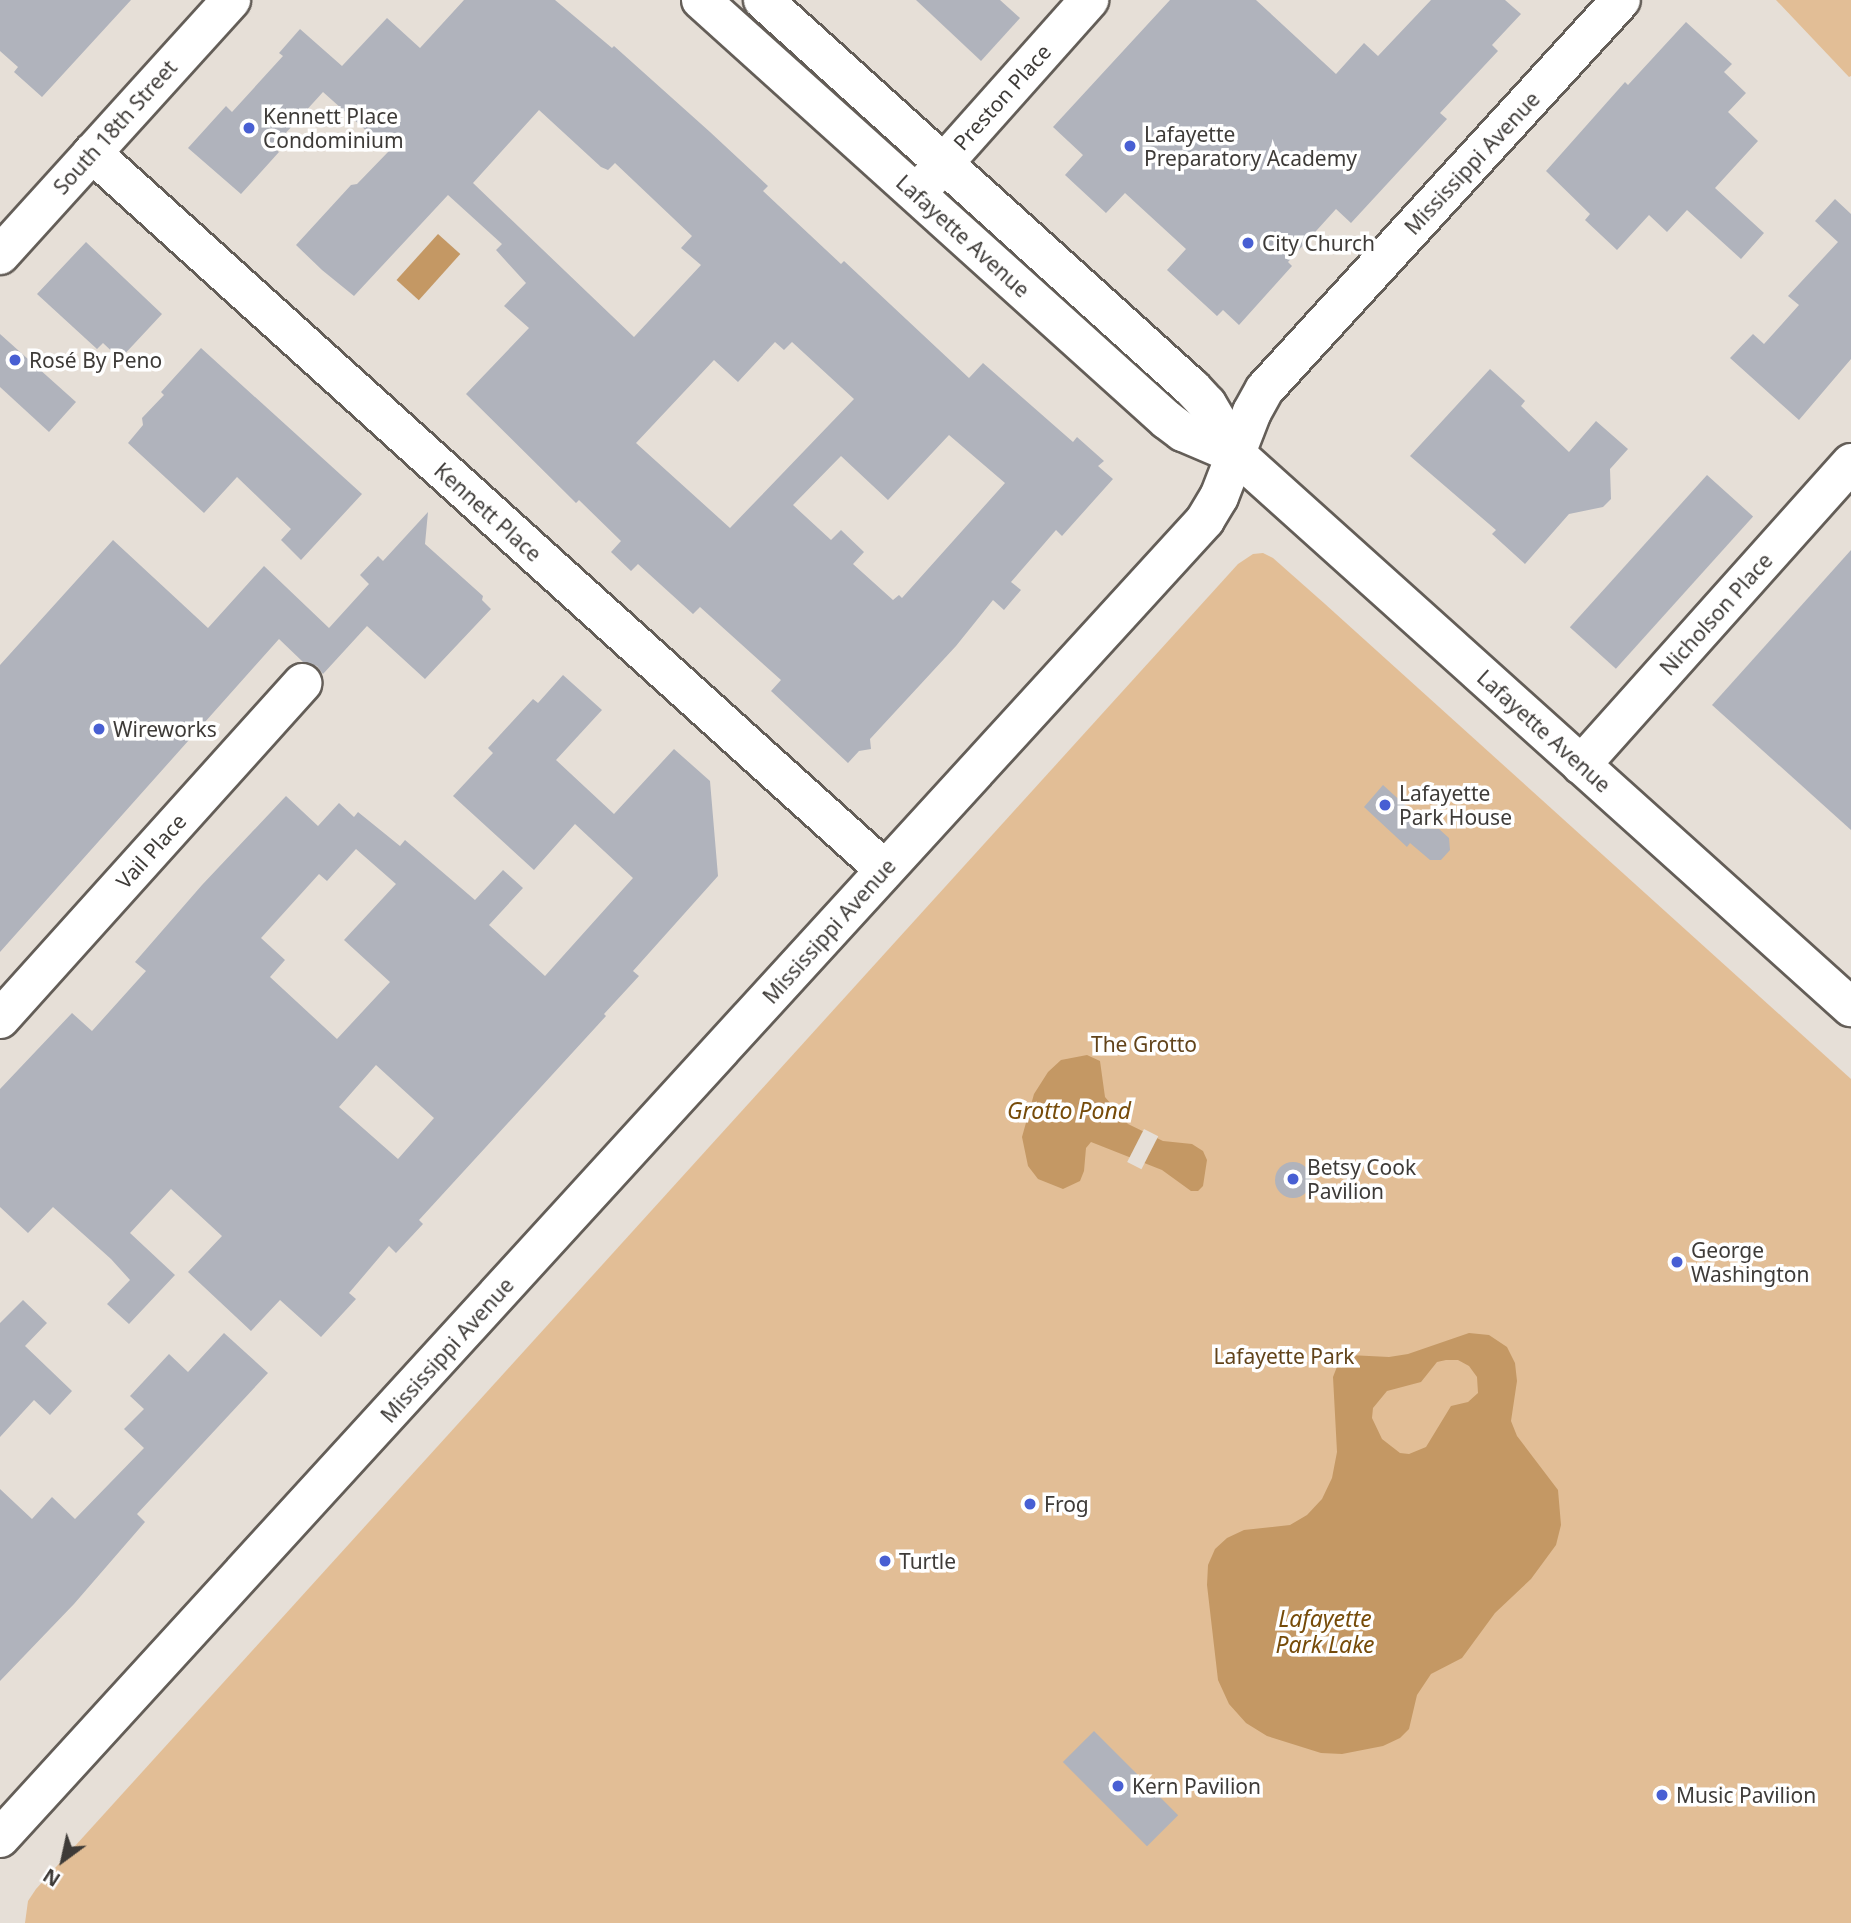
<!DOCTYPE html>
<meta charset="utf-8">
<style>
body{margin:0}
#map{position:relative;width:1851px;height:1923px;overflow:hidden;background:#e6dfd7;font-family:"Noto Sans",sans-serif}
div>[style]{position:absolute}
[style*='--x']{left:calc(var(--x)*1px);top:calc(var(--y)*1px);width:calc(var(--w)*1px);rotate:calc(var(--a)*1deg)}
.green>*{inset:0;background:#e2be96}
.water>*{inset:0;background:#c49864;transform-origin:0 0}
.pier>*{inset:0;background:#e6dfd7;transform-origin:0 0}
.building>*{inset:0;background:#b0b3bc;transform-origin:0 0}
.round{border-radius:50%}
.roads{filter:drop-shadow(2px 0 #645e58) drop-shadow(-2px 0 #645e58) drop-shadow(0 2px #645e58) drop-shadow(0 -2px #645e58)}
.minor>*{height:38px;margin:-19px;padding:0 19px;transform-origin:19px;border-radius:19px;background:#fff}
.dots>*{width:19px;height:19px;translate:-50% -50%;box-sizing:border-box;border:4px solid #fff;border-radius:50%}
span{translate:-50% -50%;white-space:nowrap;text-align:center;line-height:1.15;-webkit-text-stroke:7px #fff;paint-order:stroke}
.street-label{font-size:21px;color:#3e3b38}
.poi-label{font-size:21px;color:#3e3b38}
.left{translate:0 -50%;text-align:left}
.park-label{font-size:21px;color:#62431a}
.water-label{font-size:23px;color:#764b09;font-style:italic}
.north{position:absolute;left:28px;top:1825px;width:70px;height:70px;-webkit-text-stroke:5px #fff;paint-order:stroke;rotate:213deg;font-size:19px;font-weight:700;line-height:28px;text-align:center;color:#3e3b38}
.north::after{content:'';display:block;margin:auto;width:24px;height:32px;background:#3e3b38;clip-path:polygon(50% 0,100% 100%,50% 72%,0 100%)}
</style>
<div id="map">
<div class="green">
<i style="clip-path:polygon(1776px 0,1851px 0,1851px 76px,1849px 77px)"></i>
<i style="clip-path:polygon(1263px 553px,1273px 558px,1325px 604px,1851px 1079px,1851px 1923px,25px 1923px,28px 1901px,36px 1889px,1238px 564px,1253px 554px)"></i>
</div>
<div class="water">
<i style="left:438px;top:234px;width:30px;height:62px;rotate:42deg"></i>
<i style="clip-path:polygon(1087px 1055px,1100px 1061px,1105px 1097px,1128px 1124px,1163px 1141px,1192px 1144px,1203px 1151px,1207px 1160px,1203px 1186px,1198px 1191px,1191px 1191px,1162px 1170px,1091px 1142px,1086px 1148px,1084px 1171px,1080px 1181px,1063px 1189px,1038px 1179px,1028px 1166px,1022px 1137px,1034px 1094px,1048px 1072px,1061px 1060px)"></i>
<i style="clip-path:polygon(evenodd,1469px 1333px,1489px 1335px,1507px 1347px,1515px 1363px,1517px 1381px,1511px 1421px,1517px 1436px,1558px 1490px,1561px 1525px,1556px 1545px,1531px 1579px,1495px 1613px,1462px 1658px,1431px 1674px,1417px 1695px,1409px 1729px,1400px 1738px,1383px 1746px,1342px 1754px,1321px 1753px,1267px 1736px,1246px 1723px,1229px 1704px,1218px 1680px,1207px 1585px,1208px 1565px,1215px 1549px,1227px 1538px,1244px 1530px,1290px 1525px,1307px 1515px,1322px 1499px,1332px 1478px,1337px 1452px,1333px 1377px,1340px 1359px,1349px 1355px,1389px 1357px,1408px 1354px,1469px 1333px,1446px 1360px,1458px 1360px,1469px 1366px,1477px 1377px,1478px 1393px,1468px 1402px,1451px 1406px,1426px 1447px,1409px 1454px,1400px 1453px,1382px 1439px,1372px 1418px,1373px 1408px,1387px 1391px,1421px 1382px,1437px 1362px,1446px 1360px)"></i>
</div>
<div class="pier">
<i style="left:1144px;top:1129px;width:16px;height:37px;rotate:27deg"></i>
</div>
<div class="building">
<i style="clip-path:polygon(0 0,131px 0,42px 97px,14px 72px,18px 67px,0 51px)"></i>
<i style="clip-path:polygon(evenodd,464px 0,555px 0,612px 48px,614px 46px,710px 132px,768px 186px,763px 191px,841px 264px,844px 261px,969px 378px,983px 363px,1073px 442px,1077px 437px,1104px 461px,1098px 466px,1113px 479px,1062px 536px,1056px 530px,1011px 582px,1021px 590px,1004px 610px,993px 600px,956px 646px,870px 739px,871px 749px,859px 751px,848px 763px,771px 691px,781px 680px,700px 607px,693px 614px,638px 564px,631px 571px,611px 552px,621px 541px,579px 500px,576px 503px,466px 394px,529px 328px,504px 306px,526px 283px,496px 250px,502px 244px,448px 195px,354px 296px,322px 270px,296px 245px,351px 185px,357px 184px,389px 151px,323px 92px,273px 147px,279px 152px,241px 194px,188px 148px,226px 106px,232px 112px,283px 56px,279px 53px,300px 29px,342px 66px,387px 18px,420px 48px,464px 0,539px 110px,601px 167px,608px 170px,615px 163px,692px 236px,681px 248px,701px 265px,634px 337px,473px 183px,539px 110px,464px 0,775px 342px,784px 350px,792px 342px,854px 399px,730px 528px,636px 443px,714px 360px,738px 382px,775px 342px,464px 0,949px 435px,1005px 483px,902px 598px,899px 595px,893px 600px,853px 564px,864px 552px,841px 530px,831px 540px,793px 505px,841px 456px,888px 500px,949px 435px)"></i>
<i style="clip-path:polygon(916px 0,1000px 0,1020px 18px,981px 61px)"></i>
<i style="clip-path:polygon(1170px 0,1256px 0,1336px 74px,1364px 43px,1378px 56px,1431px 0,1505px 0,1521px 14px,1492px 45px,1498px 51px,1440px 113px,1447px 119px,1351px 223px,1336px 209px,1288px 262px,1292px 266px,1239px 325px,1223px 310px,1217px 316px,1167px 270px,1186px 249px,1125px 193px,1106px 213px,1065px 175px,1083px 155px,1053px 127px)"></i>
<i style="clip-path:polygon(1686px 22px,1732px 64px,1724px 72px,1746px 93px,1728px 112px,1758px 141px,1715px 188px,1764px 233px,1741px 259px,1687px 210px,1667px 232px,1649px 215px,1617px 250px,1585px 220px,1590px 214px,1546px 171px,1625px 82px,1628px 85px)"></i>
<i style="clip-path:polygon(1835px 199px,1851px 214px,1851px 359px,1799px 420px,1730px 358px,1753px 334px,1764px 344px,1799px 305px,1788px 296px,1838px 242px,1815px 221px)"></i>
<i style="clip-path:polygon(86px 242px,162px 314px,120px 359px,103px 343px,97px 349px,37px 294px)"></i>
<i style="clip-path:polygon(0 334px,76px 402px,49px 432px,0 387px)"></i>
<i style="clip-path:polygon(201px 348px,362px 494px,301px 560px,281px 540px,291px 529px,237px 477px,204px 513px,128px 443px,143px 425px,142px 418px,164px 395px,161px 392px)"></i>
<i style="clip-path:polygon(1490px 369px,1525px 401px,1521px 406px,1569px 452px,1596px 421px,1628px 449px,1610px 469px,1611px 499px,1603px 507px,1569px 514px,1525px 564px,1492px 534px,1496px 530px,1410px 456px)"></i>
<i style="left:1707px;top:475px;width:62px;height:205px;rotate:42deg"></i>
<i style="clip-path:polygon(428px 512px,425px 544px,483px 596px,482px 600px,491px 609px,425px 679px,367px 626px,323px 674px,317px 666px,303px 662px,279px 639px,0 952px,0 665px,113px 540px,208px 628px,264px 566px,329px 628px,369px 584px,360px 575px,378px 556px,383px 561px)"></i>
<i style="clip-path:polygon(1851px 550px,1851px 830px,1712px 705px)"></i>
<i style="clip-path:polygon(evenodd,563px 675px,602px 710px,556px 760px,614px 814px,674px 749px,710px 781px,718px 876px,633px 971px,639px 976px,604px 1014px,606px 1016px,419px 1220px,423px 1224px,396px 1253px,389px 1246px,349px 1293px,356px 1299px,321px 1337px,280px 1300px,251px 1331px,188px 1272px,222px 1236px,171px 1189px,130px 1233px,175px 1275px,129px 1324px,107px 1304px,130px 1280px,111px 1259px,53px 1207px,28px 1233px,0 1207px,0 1089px,72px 1013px,92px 1031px,146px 971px,135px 962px,202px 885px,286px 796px,318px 826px,339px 803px,354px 817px,358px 812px,400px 846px,405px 840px,475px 900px,503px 870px,523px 888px,489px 925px,545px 976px,633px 878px,575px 824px,534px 870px,453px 796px,493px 753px,488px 748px,533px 699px,538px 703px,563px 675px,356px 849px,396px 884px,344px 940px,390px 982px,337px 1039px,270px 977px,285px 960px,261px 938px,319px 874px,327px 881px,356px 849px,563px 675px,376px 1065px,434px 1118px,398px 1159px,339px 1107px,376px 1065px)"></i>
<i style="clip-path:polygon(1383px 785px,1427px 825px,1424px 828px,1439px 829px,1449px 838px,1450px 850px,1441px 860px,1430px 860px,1410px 843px,1407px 847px,1364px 807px)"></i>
<i class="round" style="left:1275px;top:1162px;width:36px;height:36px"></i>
<i style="clip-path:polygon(23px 1300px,47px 1323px,25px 1346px,72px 1391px,50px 1415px,34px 1400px,0 1437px,0 1323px)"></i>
<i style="clip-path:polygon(224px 1333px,268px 1373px,137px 1514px,145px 1522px,74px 1604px,0 1681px,0 1489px,32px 1519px,52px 1497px,75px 1519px,144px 1448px,124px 1429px,144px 1409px,130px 1396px,169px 1354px,188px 1372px)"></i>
<i style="left:1094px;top:1731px;width:119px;height:44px;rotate:45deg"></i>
</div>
<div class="roads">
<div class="minor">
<i style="--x:701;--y:0;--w:627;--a:42.03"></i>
<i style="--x:1167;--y:420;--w:20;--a:37"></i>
<i style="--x:1183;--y:432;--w:59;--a:23.1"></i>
<i style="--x:763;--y:0;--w:578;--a:42.13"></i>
<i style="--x:1192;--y:388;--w:22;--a:47"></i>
<i style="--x:1207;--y:404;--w:59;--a:59.5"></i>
<i style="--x:1237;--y:455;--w:826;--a:41.96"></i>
<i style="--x:92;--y:153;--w:1069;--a:42.12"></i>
<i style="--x:927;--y:182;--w:244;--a:-48.3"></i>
<i style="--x:0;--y:255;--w:344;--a:-47.8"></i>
<i style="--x:1581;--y:765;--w:405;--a:-48.2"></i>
<i style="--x:0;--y:1019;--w:452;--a:-48"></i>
<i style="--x:0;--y:1838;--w:1786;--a:-47.56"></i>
<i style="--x:1205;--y:520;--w:27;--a:-59"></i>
<i style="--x:1219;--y:497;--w:91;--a:-68.8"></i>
<i style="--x:1252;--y:412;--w:26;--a:-61"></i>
<i style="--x:1265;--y:389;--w:527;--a:-47.54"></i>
</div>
</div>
<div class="dots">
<i style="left:249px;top:128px;background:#485fd3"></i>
<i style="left:1130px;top:146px;background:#485fd3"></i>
<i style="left:1248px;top:243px;background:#485fd3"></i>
<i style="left:15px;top:360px;background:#485fd3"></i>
<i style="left:99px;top:729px;background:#485fd3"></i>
<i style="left:1385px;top:805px;background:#485fd3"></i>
<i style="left:1293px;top:1179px;background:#485fd3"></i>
<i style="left:1677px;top:1262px;background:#485fd3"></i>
<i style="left:1030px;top:1504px;background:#485fd3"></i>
<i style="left:885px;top:1561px;background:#485fd3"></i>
<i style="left:1118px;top:1786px;background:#485fd3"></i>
<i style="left:1662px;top:1795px;background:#485fd3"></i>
</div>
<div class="street-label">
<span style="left:1002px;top:97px;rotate:-48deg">Preston Place</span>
<span style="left:115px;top:127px;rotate:-48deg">South 18th Street</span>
<span style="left:1472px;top:163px;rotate:-47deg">Mississippi Avenue</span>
<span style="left:963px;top:236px;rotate:42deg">Lafayette Avenue</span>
<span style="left:488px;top:512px;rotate:42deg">Kennett Place</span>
<span style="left:1716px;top:614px;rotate:-48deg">Nicholson Place</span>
<span style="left:1544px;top:731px;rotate:42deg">Lafayette Avenue</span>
<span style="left:151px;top:851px;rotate:-48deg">Vail Place</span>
<span style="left:829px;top:931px;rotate:-48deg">Mississippi Avenue</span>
<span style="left:447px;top:1350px;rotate:-48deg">Mississippi Avenue</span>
</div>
<div class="poi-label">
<span class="left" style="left:263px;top:128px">Kennett Place<br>Condominium</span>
<span class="left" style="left:1144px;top:146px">Lafayette<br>Preparatory Academy</span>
<span class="left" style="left:1262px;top:243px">City Church</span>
<span class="left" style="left:29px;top:360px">Rosé By Peno</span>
<span class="left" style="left:113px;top:729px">Wireworks</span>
<span class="left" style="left:1399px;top:805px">Lafayette<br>Park House</span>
<span class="left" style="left:1307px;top:1179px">Betsy Cook<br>Pavilion</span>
<span class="left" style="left:1691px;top:1262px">George<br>Washington</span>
<span class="left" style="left:1044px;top:1504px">Frog</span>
<span class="left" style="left:899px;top:1561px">Turtle</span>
<span class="left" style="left:1132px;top:1786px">Kern Pavilion</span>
<span class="left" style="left:1676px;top:1795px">Music Pavilion</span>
</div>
<div class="park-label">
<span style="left:1144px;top:1044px">The Grotto</span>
<span style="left:1284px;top:1356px">Lafayette Park</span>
</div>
<div class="water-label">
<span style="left:1069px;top:1110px">Grotto Pond</span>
<span style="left:1325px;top:1631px">Lafayette<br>Park Lake</span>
</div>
<div class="north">N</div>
</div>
